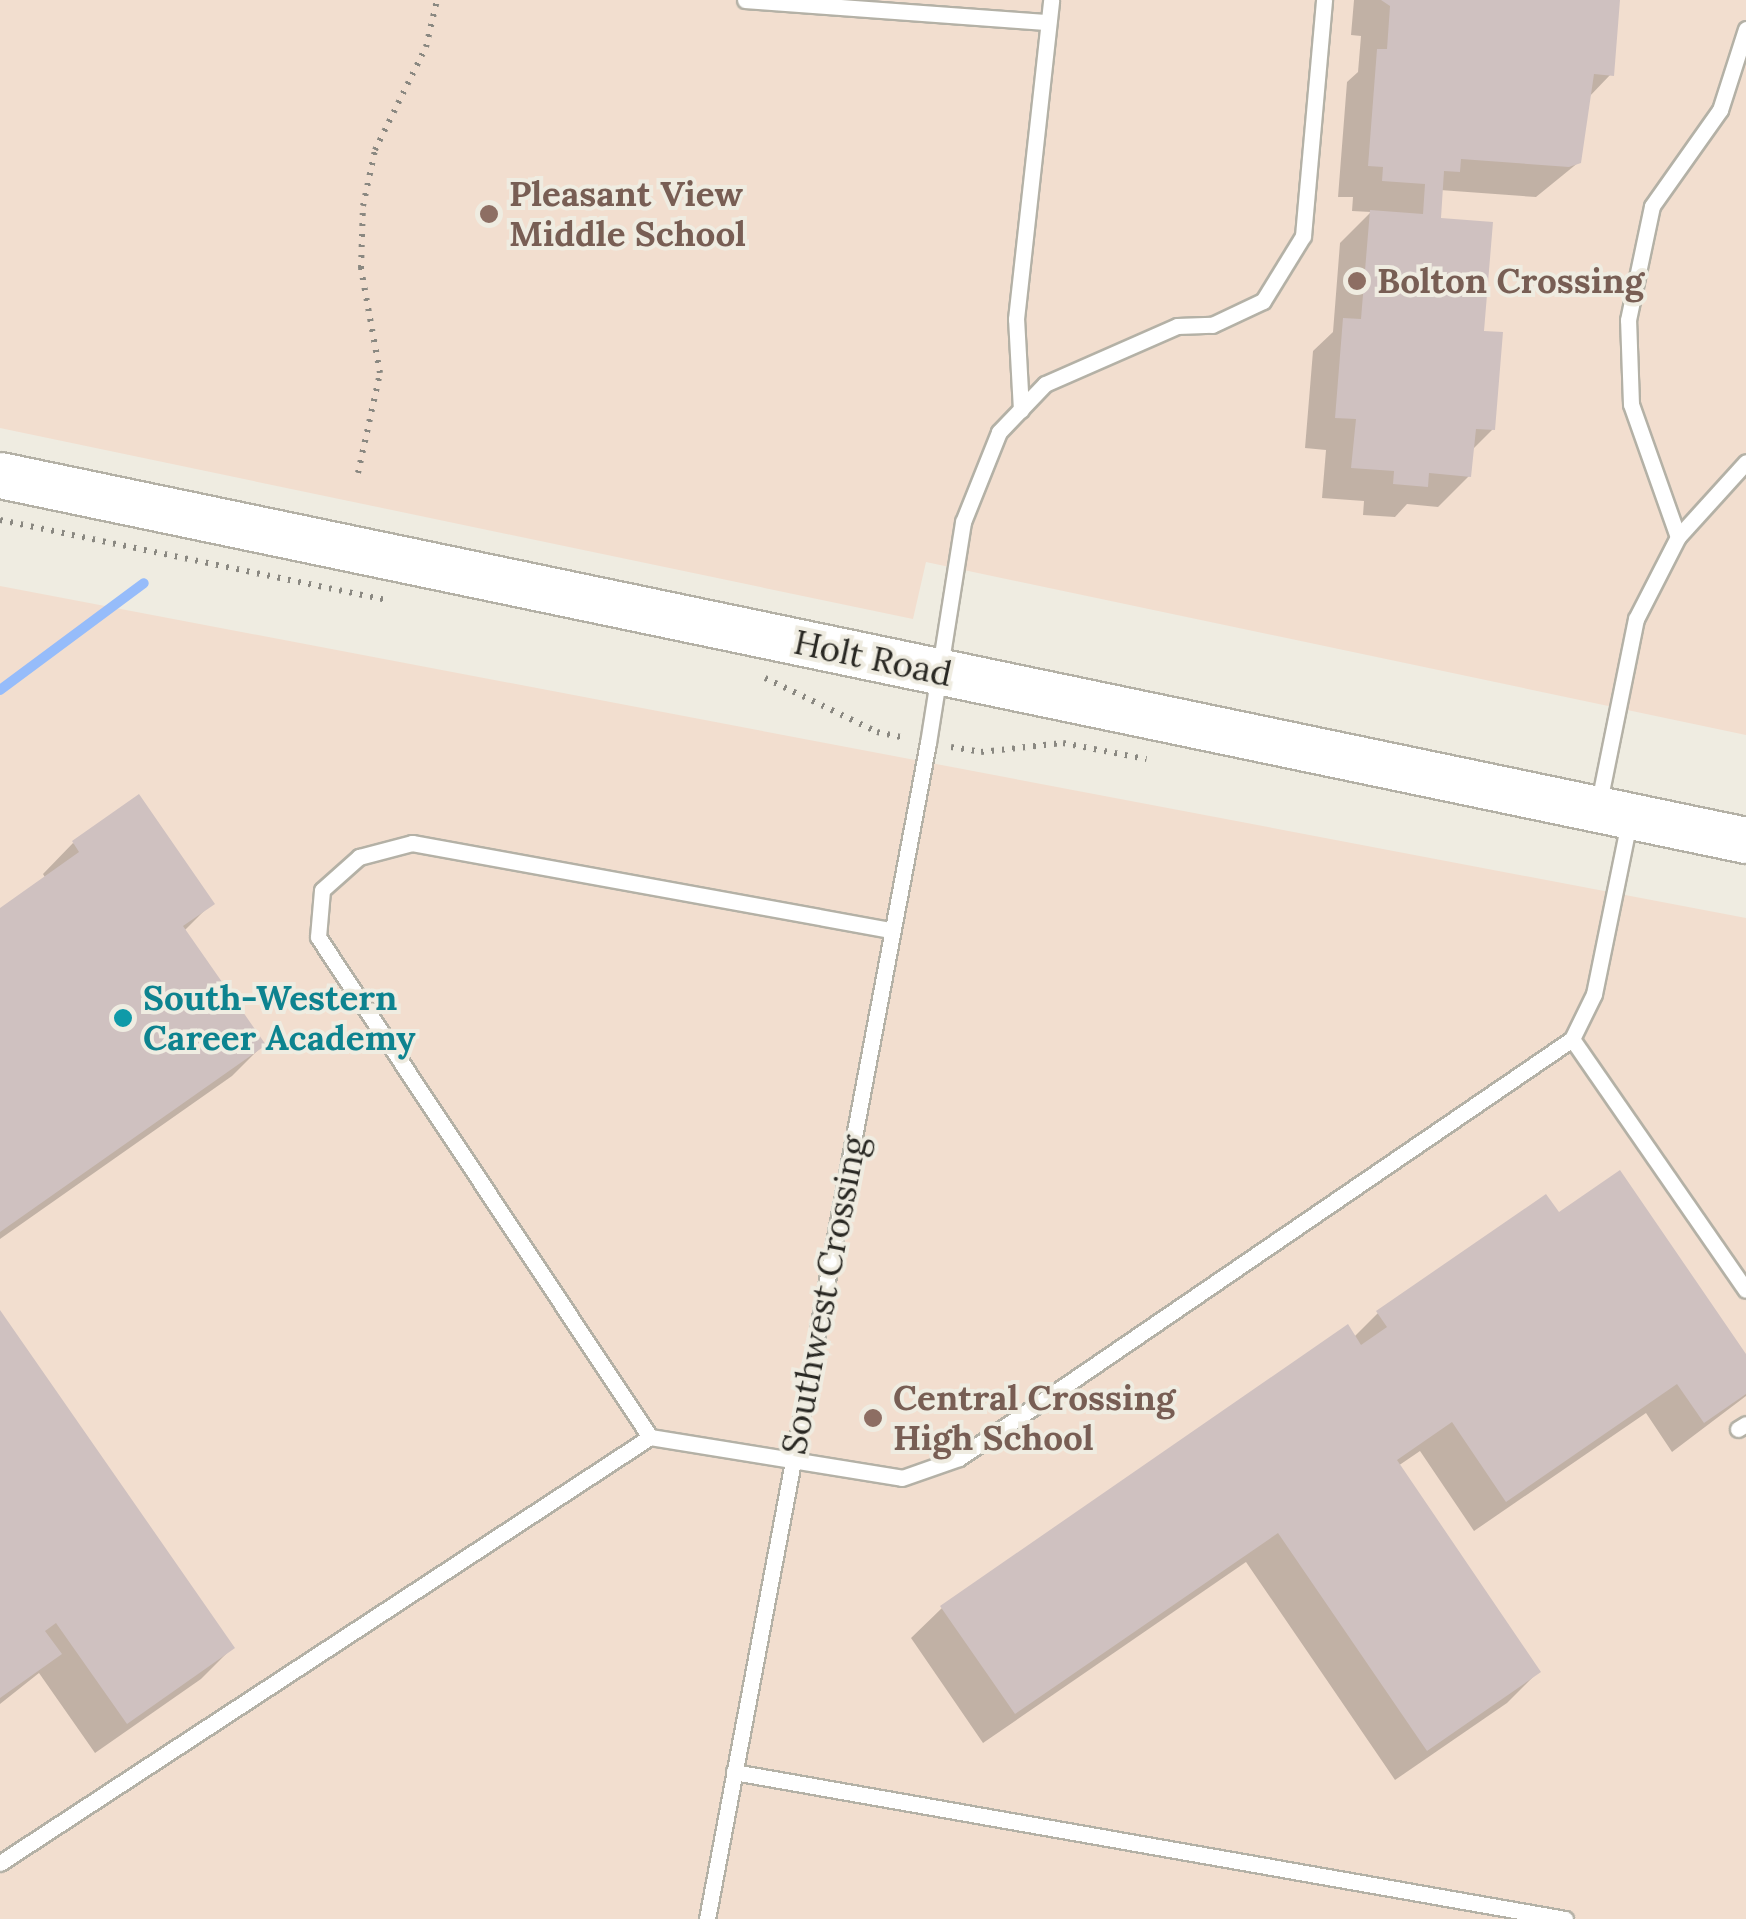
<!DOCTYPE html>
<style>
body{margin:0}
#map{position:relative;width:1746px;height:1919px;overflow:hidden;background:#efece1;font-family:Lora,serif}
div>[style]{position:absolute}
[style*='--x']{left:calc(var(--x)*1px);top:calc(var(--y)*1px);width:calc(var(--w)*1px);rotate:calc(var(--a)*1deg)}
.education>*{inset:0;background:#f2decf}
.shadow>*{inset:0;background:#0003}
.stream>*{height:10px;margin:-5px;padding:0 5px;transform-origin:5px;border-radius:5px;background:#96bcfa}
.building>*{inset:0;background:#cfc1c0}
.path>*{height:6px;margin-top:-3px;transform-origin:0;background:repeating-linear-gradient(90deg,#8a8881 0 2.5px,transparent 0 10.5px)}
.roads{filter:drop-shadow(2px 0 #b4b1a6) drop-shadow(-2px 0 #b4b1a6) drop-shadow(0 2px #b4b1a6) drop-shadow(0 -2px #b4b1a6)}
.lane>*{height:15px;margin:-7.5px;padding:0 7.5px;transform-origin:7.5px;border-radius:7.5px;background:#fff}
.secondary>*{height:45px;margin:-22.5px;padding:0 22.5px;transform-origin:22.5px;border-radius:22.5px;background:#fff}
.dots>*{width:28px;height:28px;translate:-50% -50%;box-sizing:border-box;border:5px solid #efece1;border-radius:50%}
span{translate:-50% -50%;white-space:nowrap;text-align:center;line-height:1.15;-webkit-text-stroke:8px #efece1;paint-order:stroke}
.education-label{font-size:35px;color:#785e54;font-weight:700}
.left{translate:0 -50%;text-align:left}
.street-label{font-size:35px;color:#292823}
.culture-label{font-size:35px;color:#0d838f;font-weight:700}
</style>
<div id="map">
<div class="education">
<i style="clip-path:polygon(0 0,1746px 0,1746px 735px,926px 562px,913px 619px,0 428px)"></i>
<i style="clip-path:polygon(0 586px,1746px 918px,1746px 1919px,0 1919px)"></i>
</div>
<div class="shadow">
<i style="clip-path:polygon(1354px 0,1617px 0,1611px 74px,1588px 98px,1579px 162px,1536px 197px,1440px 190px,1438px 220px,1481px 333px,1493px 429px,1471px 451px,1469px 476px,1438px 507px,1407px 504px,1395px 517px,1363px 515px,1364px 501px,1322px 498px,1326px 450px,1305px 448px,1313px 351px,1333px 332px,1340px 243px,1371px 212px,1352px 211px,1353px 197px,1338px 197px,1347px 82px,1358px 72px,1361px 36px,1351px 35px)"></i>
<i style="clip-path:polygon(73px 843px,211px 904px,184px 931px,263px 1045px,232px 1076px,0 1239px,0 911px,46px 879px,43px 874px)"></i>
<i style="clip-path:polygon(1558px 1216px,1746px 1358px,1746px 1396px,1672px 1452px,1646px 1413px,1474px 1531px,1420px 1451px,1398px 1466px,1538px 1672px,1507px 1703px,1395px 1780px,1246px 1562px,983px 1743px,911px 1638px,942px 1608px,1353px 1338px,1378px 1313px)"></i>
<i style="clip-path:polygon(0 1314px,232px 1648px,201px 1679px,95px 1753px,39px 1673px,0 1704px)"></i>
</div>
<div class="stream">
<i style="--x:0;--y:690;--w:179;--a:-36.6"></i>
</div>
<div class="building">
<i style="clip-path:polygon(1381px 0,1620px 0,1614px 76px,1594px 74px,1581px 163px,1569px 167px,1461px 159px,1460px 172px,1444px 171px,1441px 218px,1493px 222px,1484px 331px,1503px 332px,1495px 430px,1476px 429px,1471px 477px,1429px 473px,1428px 487px,1393px 484px,1394px 471px,1351px 468px,1356px 419px,1335px 418px,1343px 318px,1361px 319px,1370px 210px,1423px 214px,1425px 184px,1382px 181px,1383px 167px,1368px 166px,1377px 49px,1387px 49px,1390px 6px)"></i>
<i style="clip-path:polygon(139px 794px,215px 904px,183px 926px,266px 1045px,0 1232px,0 908px,79px 852px,72px 841px)"></i>
<i style="clip-path:polygon(1620px 1170px,1746px 1354px,1746px 1394px,1704px 1423px,1677px 1384px,1506px 1502px,1452px 1422px,1397px 1460px,1541px 1672px,1427px 1751px,1278px 1533px,1015px 1714px,940px 1606px,1348px 1324px,1361px 1345px,1387px 1327px,1376px 1311px,1546px 1194px,1559px 1212px)"></i>
<i style="clip-path:polygon(0 1310px,235px 1648px,127px 1724px,56px 1623px,45px 1631px,62px 1654px,0 1698px)"></i>
</div>
<div class="path">
<i style="--x:358;--y:473;--w:102;--a:-77.6"></i>
<i style="--x:380;--y:373;--w:107;--a:-100.3"></i>
<i style="--x:361;--y:268;--w:62;--a:-88.2"></i>
<i style="--x:363;--y:206;--w:57;--a:-77.9"></i>
<i style="--x:375;--y:150;--w:115;--a:-63.7"></i>
<i style="--x:426;--y:47;--w:48;--a:-76.8"></i>
<i style="--x:0;--y:520;--w:394;--a:11.7"></i>
<i style="--x:765;--y:678;--w:124;--a:25.7"></i>
<i style="--x:877;--y:732;--w:29;--a:12"></i>
<i style="--x:951;--y:747;--w:30;--a:9"></i>
<i style="--x:981;--y:752;--w:82;--a:-6.3"></i>
<i style="--x:1063;--y:743;--w:85;--a:10.9"></i>
</div>
<div class="roads">
<div class="lane">
<i style="--x:745;--y:0;--w:304;--a:4.2"></i>
<i style="--x:1021;--y:410;--w:91;--a:-93.1"></i>
<i style="--x:1016;--y:319;--w:321;--a:-83.7"></i>
<i style="--x:1678;--y:537;--w:141;--a:-109.5"></i>
<i style="--x:1631;--y:404;--w:84;--a:-92"></i>
<i style="--x:1628;--y:320;--w:116;--a:-78.1"></i>
<i style="--x:1652;--y:206;--w:118;--a:-54.7"></i>
<i style="--x:1720;--y:110;--w:85;--a:-72.2"></i>
<i style="--x:1598;--y:807;--w:192;--a:-78.6"></i>
<i style="--x:1636;--y:619;--w:92;--a:-62.9"></i>
<i style="--x:1678;--y:537;--w:101;--a:-47.8"></i>
<i style="--x:1572;--y:1039;--w:305;--a:55.3"></i>
<i style="--x:1738;--y:1429;--w:9;--a:-32"></i>
<i style="--x:650;--y:1437;--w:600;--a:-123.58"></i>
<i style="--x:318;--y:937;--w:47;--a:-85.1"></i>
<i style="--x:322;--y:890;--w:50;--a:-41.7"></i>
<i style="--x:359;--y:857;--w:55;--a:-14.8"></i>
<i style="--x:412;--y:843;--w:488;--a:10.3"></i>
<i style="--x:734;--y:1772;--w:844;--a:10.03"></i>
<i style="--x:0;--y:1863;--w:777;--a:-33.24"></i>
<i style="--x:650;--y:1437;--w:255;--a:9.2"></i>
<i style="--x:902;--y:1478;--w:60;--a:-19.3"></i>
<i style="--x:959;--y:1458;--w:743;--a:-34.35"></i>
<i style="--x:1572;--y:1039;--w:50;--a:-63.9"></i>
<i style="--x:1594;--y:994;--w:176;--a:-78.5"></i>
<i style="--x:707;--y:1919;--w:1197;--a:-79.36"></i>
<i style="--x:928;--y:743;--w:224;--a:-81"></i>
<i style="--x:963;--y:522;--w:97;--a:-68.2"></i>
<i style="--x:999;--y:432;--w:66;--a:-46.2"></i>
<i style="--x:1045;--y:384;--w:144;--a:-23.7"></i>
<i style="--x:1177;--y:326;--w:35;--a:-2"></i>
<i style="--x:1212;--y:325;--w:56;--a:-25.2"></i>
<i style="--x:1263;--y:301;--w:76;--a:-58.4"></i>
<i style="--x:1303;--y:236;--w:237;--a:-84.9"></i>
</div>
<div class="secondary">
<i style="--x:0;--y:475;--w:1784;--a:11.81"></i>
</div>
</div>
<div class="dots">
<i style="left:489px;top:214px;background:#8d6e63"></i>
<i style="left:1357px;top:281px;background:#8d6e63"></i>
<i style="left:123px;top:1018px;background:#0f9aa8"></i>
<i style="left:873px;top:1418px;background:#8d6e63"></i>
</div>
<div class="education-label">
<span class="left" style="left:509px;top:214px">Pleasant View<br>Middle School</span>
<span class="left" style="left:1377px;top:281px">Bolton Crossing</span>
<span class="left" style="left:893px;top:1418px">Central Crossing<br>High School</span>
</div>
<div class="street-label">
<span style="left:873px;top:658px;rotate:12deg">Holt Road</span>
<span style="left:824px;top:1295px;rotate:-79deg">Southwest Crossing</span>
</div>
<div class="culture-label">
<span class="left" style="left:143px;top:1018px">South-Western<br>Career Academy</span>
</div>
</div>
